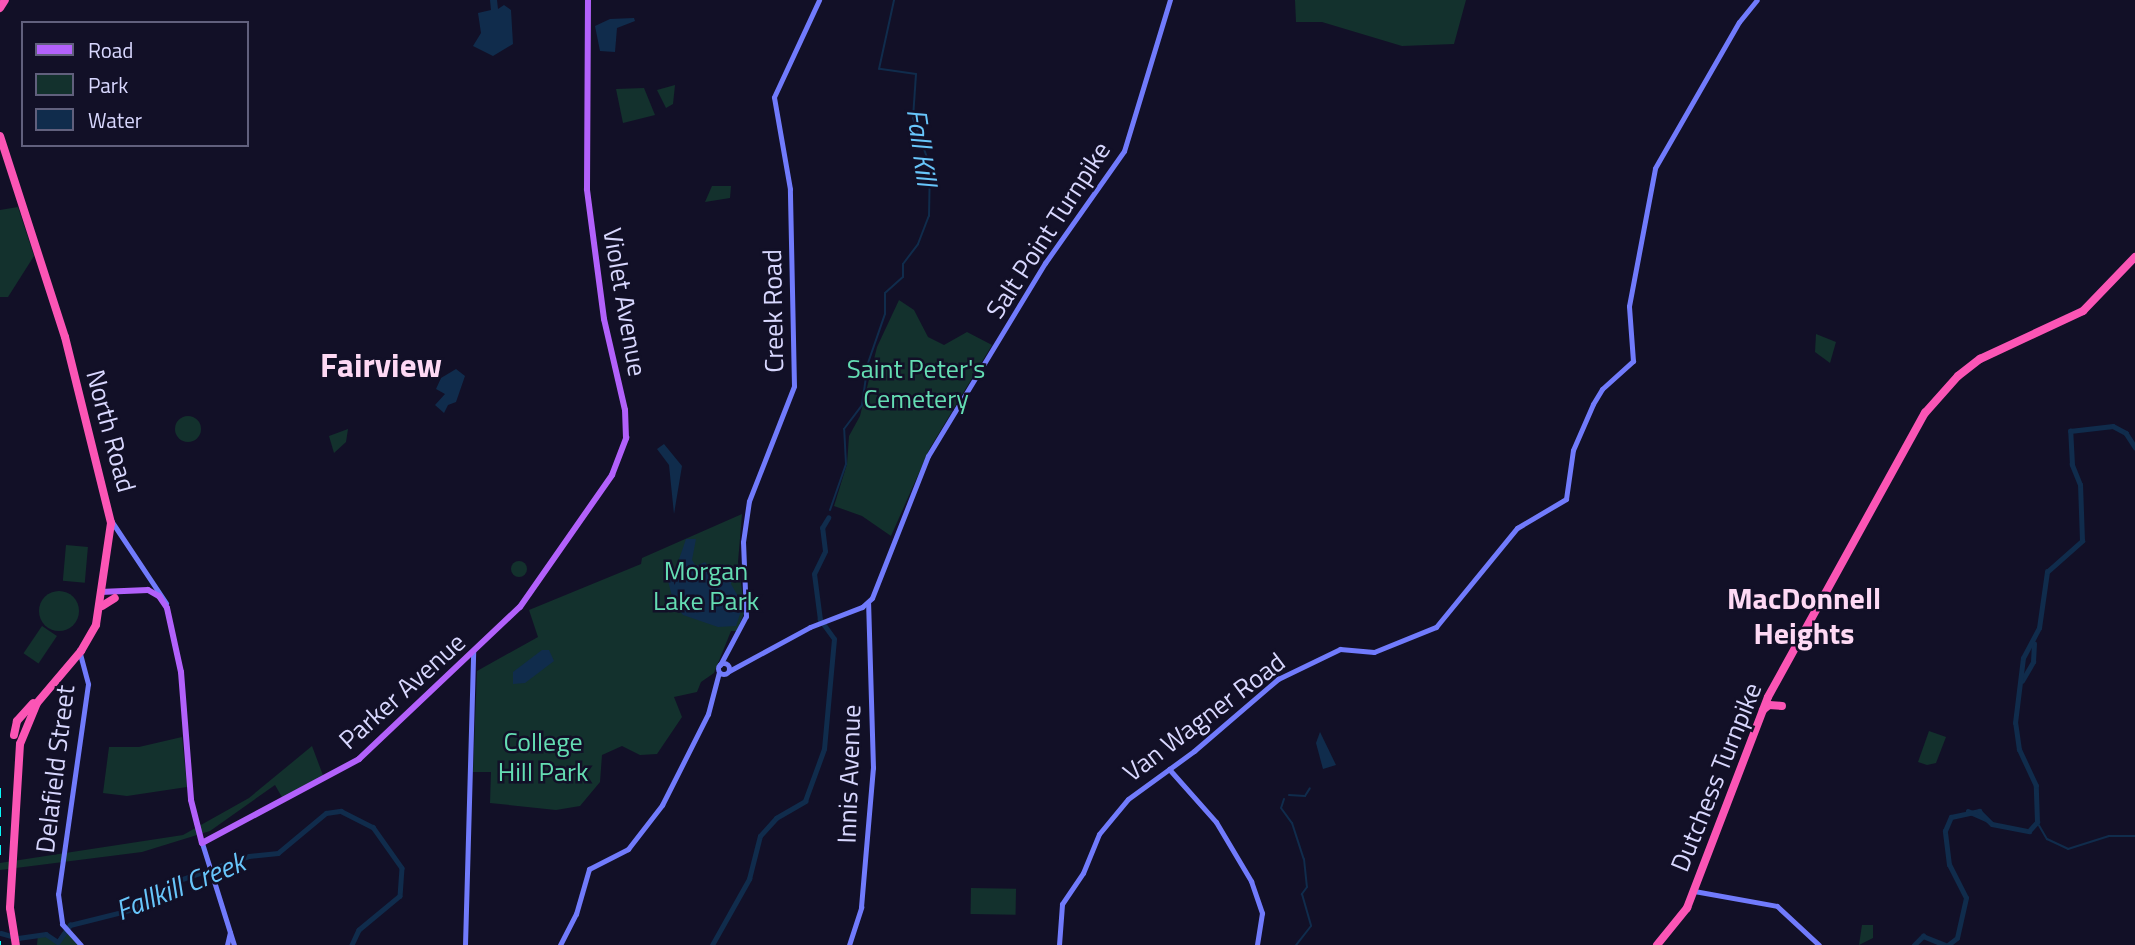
<!DOCTYPE html>
<style>
body{margin:0}
#map{position:relative;width:2135px;height:945px;overflow:hidden;background:#121027;font-family:"Titillium Web",sans-serif}
div>[style]{position:absolute}
[style*='--x']{left:calc(var(--x)*1px);top:calc(var(--y)*1px);width:calc(var(--w)*1px);rotate:calc(var(--a)*1deg)}
.green>*{inset:0;background:#13312d;transform-origin:0 0}
.round{border-radius:50%}
.water>*{inset:0;background:#102c4c}
.stream>*{height:2px;margin:-1px;padding:0 1px;transform-origin:1px;border-radius:1px;background:#102c4c}
.river>*{height:4.5px;margin:-2.25px;padding:0 2.25px;transform-origin:2.25px;border-radius:2.25px;background:#102c4c}
.secondary>*{height:5px;margin:-2.5px;padding:0 2.5px;transform-origin:2.5px;border-radius:2.5px;background:#717bfc}
.secondary>.ring{margin:-2.5px;padding:0;box-sizing:content-box;background:none;border:5px solid #717bfc;border-radius:50%}
.primary>*{height:6px;margin:-3px;padding:0 3px;transform-origin:3px;border-radius:3px;background:#b261fb}
.highway>*{height:8px;margin:-4px;padding:0 4px;transform-origin:4px;border-radius:4px;background:#fb55b5}
.rail>*{height:2px;margin-top:-1px;transform-origin:0;background:repeating-linear-gradient(90deg,#08f9f9 0 10px,transparent 0 19px)}
span{translate:-50% -50%;white-space:nowrap;text-align:center;line-height:1.15;-webkit-text-stroke:5px #121027;paint-order:stroke}
.street-label{font-size:26px;color:#d8d7fe}
.park-label{font-size:26px;color:#64ddb3}
.water-label{font-size:28px;color:#68c6fb;font-style:italic}
.quarter-label{font-size:30px;color:#fed9f4;font-weight:700}
.district-label{font-size:33px;color:#fed9f4;font-weight:700}
.legend{position:absolute;left:21px;top:21px;width:228px;height:126px;box-sizing:border-box;background:#121027;border:2px solid #61607d;margin:0;padding:9px 12px;list-style:none;font-size:21px;color:#d8d7fe}
.legend li{display:flex;align-items:center;gap:14px;height:35px}
.legend b{width:35px;border:2px solid #61607d}
</style>
<div id="map">
<div class="green">
<i style="clip-path:polygon(1295px 0,1466px 0,1454px 44px,1402px 46px,1322px 22px,1296px 22px)"></i>
<i style="clip-path:polygon(675px 85px,673px 104px,666px 108px,657px 90px)"></i>
<i style="clip-path:polygon(644px 88px,655px 115px,623px 123px,616px 89px)"></i>
<i style="clip-path:polygon(712px 186px,731px 186px,730px 198px,705px 202px)"></i>
<i style="clip-path:polygon(18px 207px,34px 256px,8px 297px,0 297px,0 210px)"></i>
<i style="clip-path:polygon(899px 300px,914px 310px,928px 337px,944px 345px,967px 332px,992px 345px,930px 448px,891px 536px,862px 516px,834px 506px,847px 464px,849px 436px,860px 416px,877px 347px)"></i>
<i style="clip-path:polygon(1816px 334px,1836px 342px,1830px 363px,1815px 352px)"></i>
<i class="round" style="left:175px;top:416px;width:26px;height:26px"></i>
<i style="clip-path:polygon(348px 429px,346px 442px,334px 453px,329px 436px)"></i>
<i style="clip-path:polygon(742px 514px,738px 562px,745px 611px,737px 631px,731px 631px,714px 673px,701px 682px,697px 692px,674px 697px,682px 717px,657px 754px,640px 755px,622px 746px,602px 755px,600px 782px,580px 806px,556px 810px,490px 803px,491px 772px,473px 772px,477px 671px,538px 637px,529px 610px,641px 564px,642px 558px)"></i>
<i style="left:66px;top:545px;width:22px;height:36px;rotate:5deg"></i>
<i class="round" style="left:511px;top:561px;width:16px;height:16px"></i>
<i class="round" style="left:39px;top:591px;width:40px;height:40px"></i>
<i style="left:42px;top:626px;width:18px;height:33px;rotate:34deg"></i>
<i style="clip-path:polygon(1929px 731px,1946px 737px,1936px 763px,1927px 765px,1918px 762px)"></i>
<i style="clip-path:polygon(182px 737px,187px 787px,127px 796px,103px 793px,109px 747px,139px 747px)"></i>
<i style="clip-path:polygon(312px 746px,324px 778px,283px 799px,275px 785px,210px 831px,142px 852px,0 870px,0 863px,183px 835px,249px 798px)"></i>
<i style="left:971px;top:888px;width:45px;height:26px;rotate:1deg"></i>
<i style="clip-path:polygon(1862px 925px,1873px 925px,1873px 938px,1859px 945px)"></i>
<i style="clip-path:polygon(64px 930px,78px 945px,37px 945px,38px 934px,48px 934px,56px 942px)"></i>
</div>
<div class="water">
<i style="clip-path:polygon(490px 0,497px 0,498px 9px,504px 5px,511px 10px,513px 44px,493px 56px,473px 46px,481px 33px,478px 13px,491px 10px)"></i>
<i style="clip-path:polygon(634px 18px,635px 21px,617px 28px,615px 52px,600px 51px,595px 26px,610px 19px)"></i>
<i style="clip-path:polygon(456px 369px,465px 376px,456px 402px,448px 405px,444px 413px,435px 405px,445px 394px,436px 389px,441px 378px)"></i>
<i style="clip-path:polygon(664px 444px,682px 466px,674px 514px,669px 465px,657px 449px)"></i>
<i style="clip-path:polygon(686px 539px,696px 539px,692px 560px,696px 566px,705px 562px,714px 576px,723px 564px,734px 571px,731px 584px,743px 605px,736px 626px,718px 627px,683px 615px,674px 604px,667px 577px,676px 568px)"></i>
<i style="clip-path:polygon(542px 650px,549px 650px,554px 661px,525px 683px,513px 684px,513px 672px)"></i>
<i style="clip-path:polygon(1320px 732px,1336px 765px,1323px 769px,1316px 743px)"></i>
</div>
<div class="stream">
<i style="--x:830;--y:510;--w:49;--a:-70.8"></i>
<i style="--x:846;--y:464;--w:35;--a:-93"></i>
<i style="--x:844;--y:429;--w:30;--a:-53"></i>
<i style="--x:862;--y:405;--w:42;--a:-81.9"></i>
<i style="--x:868;--y:363;--w:52;--a:-70.9"></i>
<i style="--x:885;--y:314;--w:21;--a:-90"></i>
<i style="--x:885;--y:293;--w:24;--a:-42"></i>
<i style="--x:903;--y:277;--w:13;--a:-90"></i>
<i style="--x:903;--y:264;--w:25;--a:-53"></i>
<i style="--x:918;--y:244;--w:30;--a:-69"></i>
<i style="--x:929;--y:216;--w:50;--a:-88.9"></i>
<i style="--x:930;--y:166;--w:51;--a:-109.5"></i>
<i style="--x:913;--y:118;--w:44;--a:-86.1"></i>
<i style="--x:916;--y:74;--w:37;--a:-172"></i>
<i style="--x:879;--y:69;--w:71;--a:-77.7"></i>
<i style="--x:1289;--y:795;--w:16;--a:4"></i>
<i style="--x:1305;--y:796;--w:9;--a:-58"></i>
<i style="--x:1284;--y:799;--w:9;--a:108"></i>
<i style="--x:1281;--y:808;--w:19;--a:54"></i>
<i style="--x:1292;--y:823;--w:38;--a:72"></i>
<i style="--x:1304;--y:859;--w:28;--a:84"></i>
<i style="--x:1307;--y:887;--w:9;--a:126"></i>
<i style="--x:1302;--y:894;--w:33;--a:74"></i>
<i style="--x:1311;--y:926;--w:24;--a:128"></i>
<i style="--x:2037;--y:822;--w:20;--a:60"></i>
<i style="--x:2047;--y:839;--w:23;--a:25"></i>
<i style="--x:2068;--y:849;--w:43;--a:-17.6"></i>
<i style="--x:2109;--y:836;--w:26;--a:0"></i>
</div>
<div class="river">
<i style="--x:2022;--y:681;--w:22;--a:-60"></i>
<i style="--x:2033;--y:662;--w:18;--a:-87"></i>
<i style="--x:1968;--y:811;--w:20;--a:24"></i>
<i style="--x:1;--y:933;--w:18;--a:16"></i>
<i style="--x:18;--y:938;--w:28;--a:-8"></i>
<i style="--x:46;--y:934;--w:14;--a:34"></i>
<i style="--x:58;--y:942;--w:21;--a:-55"></i>
<i style="--x:70;--y:925;--w:66;--a:-14"></i>
<i style="--x:134;--y:909;--w:51;--a:-33.1"></i>
<i style="--x:177;--y:881;--w:76;--a:-19.1"></i>
<i style="--x:249;--y:856;--w:29;--a:-6"></i>
<i style="--x:278;--y:853;--w:62;--a:-39.8"></i>
<i style="--x:326;--y:813;--w:15;--a:-8"></i>
<i style="--x:341;--y:811;--w:36;--a:27"></i>
<i style="--x:373;--y:827;--w:50;--a:54.7"></i>
<i style="--x:402;--y:868;--w:28;--a:94"></i>
<i style="--x:400;--y:896;--w:53;--a:140.3"></i>
<i style="--x:359;--y:930;--w:17;--a:115"></i>
<i style="--x:712;--y:945;--w:76;--a:-60.7"></i>
<i style="--x:749;--y:879;--w:44;--a:-75.7"></i>
<i style="--x:760;--y:836;--w:24;--a:-48"></i>
<i style="--x:776;--y:818;--w:34;--a:-30"></i>
<i style="--x:805;--y:801;--w:55;--a:-69.9"></i>
<i style="--x:824;--y:749;--w:110;--a:-84.8"></i>
<i style="--x:834;--y:639;--w:24;--a:-126"></i>
<i style="--x:820;--y:620;--w:46;--a:-97.4"></i>
<i style="--x:814;--y:574;--w:25;--a:-64"></i>
<i style="--x:825;--y:551;--w:23;--a:-97"></i>
<i style="--x:822;--y:528;--w:12;--a:-59"></i>
<i style="--x:1914;--y:945;--w:13;--a:-45"></i>
<i style="--x:1923;--y:936;--w:24;--a:22"></i>
<i style="--x:1948;--y:945;--w:11;--a:-38"></i>
<i style="--x:1957;--y:938;--w:41;--a:-77.3"></i>
<i style="--x:1966;--y:898;--w:37;--a:-117"></i>
<i style="--x:1949;--y:865;--w:34;--a:-97"></i>
<i style="--x:1945;--y:831;--w:15;--a:-67"></i>
<i style="--x:1951;--y:817;--w:29;--a:-12"></i>
<i style="--x:1979;--y:811;--w:18;--a:45"></i>
<i style="--x:1992;--y:824;--w:38;--a:11"></i>
<i style="--x:2029;--y:831;--w:12;--a:-48"></i>
<i style="--x:2037;--y:822;--w:36;--a:-92"></i>
<i style="--x:2036;--y:786;--w:40;--a:-115"></i>
<i style="--x:2019;--y:750;--w:27;--a:-98"></i>
<i style="--x:2015;--y:723;--w:65;--a:-83"></i>
<i style="--x:2023;--y:658;--w:34;--a:-62"></i>
<i style="--x:2039;--y:628;--w:57;--a:-81.9"></i>
<i style="--x:2047;--y:572;--w:47;--a:-41.5"></i>
<i style="--x:2082;--y:541;--w:56;--a:-92"></i>
<i style="--x:2080;--y:485;--w:22;--a:-112"></i>
<i style="--x:2072;--y:465;--w:34;--a:-93"></i>
<i style="--x:2070;--y:431;--w:43;--a:-6.6"></i>
<i style="--x:2113;--y:426;--w:15;--a:28"></i>
<i style="--x:2126;--y:433;--w:17;--a:57"></i>
</div>
<div class="secondary">
<i style="--x:110;--y:519;--w:101;--a:56.3"></i>
<i style="--x:79;--y:650;--w:35;--a:75"></i>
<i style="--x:88;--y:684;--w:212;--a:98.1"></i>
<i style="--x:58;--y:894;--w:30;--a:82"></i>
<i style="--x:62;--y:924;--w:28;--a:48"></i>
<i class="ring" style="left:718.5px;top:663.5px;width:6px;height:6px"></i>
<i style="--x:720;--y:665;--w:55;--a:-62"></i>
<i style="--x:746;--y:616;--w:74;--a:-92.3"></i>
<i style="--x:743;--y:542;--w:41;--a:-81.7"></i>
<i style="--x:749;--y:501;--w:123;--a:-68.6"></i>
<i style="--x:794;--y:386;--w:197;--a:-91.2"></i>
<i style="--x:790;--y:189;--w:93;--a:-99.9"></i>
<i style="--x:774;--y:97;--w:107;--a:-65.1"></i>
<i style="--x:729;--y:671;--w:92;--a:-28.5"></i>
<i style="--x:810;--y:627;--w:56;--a:-21"></i>
<i style="--x:862;--y:607;--w:13;--a:-42"></i>
<i style="--x:872;--y:598;--w:153;--a:-68.5"></i>
<i style="--x:928;--y:456;--w:226;--a:-58.8"></i>
<i style="--x:1045;--y:263;--w:137;--a:-54.8"></i>
<i style="--x:1124;--y:151;--w:158;--a:-73.1"></i>
<i style="--x:1169;--y:769;--w:71;--a:48.4"></i>
<i style="--x:1216;--y:822;--w:69;--a:59.3"></i>
<i style="--x:1251;--y:881;--w:34;--a:71"></i>
<i style="--x:1262;--y:913;--w:32;--a:99"></i>
<i style="--x:202;--y:843;--w:107;--a:72.6"></i>
<i style="--x:1694;--y:891;--w:84;--a:10.2"></i>
<i style="--x:1777;--y:906;--w:57;--a:42.9"></i>
<i style="--x:227;--y:945;--w:13;--a:-77"></i>
<i style="--x:465;--y:945;--w:294;--a:-88.4"></i>
<i style="--x:560;--y:945;--w:35;--a:-63"></i>
<i style="--x:576;--y:914;--w:47;--a:-73.9"></i>
<i style="--x:589;--y:869;--w:44;--a:-27.1"></i>
<i style="--x:628;--y:849;--w:56;--a:-52.3"></i>
<i style="--x:662;--y:805;--w:102;--a:-63.2"></i>
<i style="--x:708;--y:714;--w:43;--a:-75.3"></i>
<i style="--x:849;--y:945;--w:40;--a:-72"></i>
<i style="--x:861;--y:907;--w:140;--a:-85.1"></i>
<i style="--x:873;--y:768;--w:165;--a:-91.7"></i>
<i style="--x:1059;--y:945;--w:41;--a:-85.8"></i>
<i style="--x:1062;--y:904;--w:37;--a:-56"></i>
<i style="--x:1083;--y:873;--w:42;--a:-67.7"></i>
<i style="--x:1099;--y:834;--w:45;--a:-50.4"></i>
<i style="--x:1128;--y:799;--w:82;--a:-36"></i>
<i style="--x:1194;--y:751;--w:111;--a:-40.6"></i>
<i style="--x:1278;--y:679;--w:69;--a:-25.8"></i>
<i style="--x:1340;--y:649;--w:34;--a:5"></i>
<i style="--x:1374;--y:652;--w:67;--a:-22"></i>
<i style="--x:1436;--y:627;--w:128;--a:-50.7"></i>
<i style="--x:1517;--y:528;--w:57;--a:-30.6"></i>
<i style="--x:1566;--y:499;--w:49;--a:-81.9"></i>
<i style="--x:1573;--y:450;--w:50;--a:-66.5"></i>
<i style="--x:1593;--y:404;--w:17;--a:-59"></i>
<i style="--x:1602;--y:389;--w:42;--a:-42.1"></i>
<i style="--x:1633;--y:361;--w:55;--a:-94.2"></i>
<i style="--x:1629;--y:306;--w:140;--a:-79.3"></i>
<i style="--x:1655;--y:168;--w:168;--a:-60.1"></i>
<i style="--x:1739;--y:22;--w:28;--a:-51"></i>
</div>
<div class="primary">
<i style="--x:100;--y:592;--w:48;--a:-2.4"></i>
<i style="--x:148;--y:590;--w:13;--a:29"></i>
<i style="--x:159;--y:596;--w:14;--a:56"></i>
<i style="--x:167;--y:608;--w:66;--a:77.7"></i>
<i style="--x:181;--y:672;--w:128;--a:85.5"></i>
<i style="--x:191;--y:800;--w:44;--a:75.7"></i>
<i style="--x:202;--y:843;--w:178;--a:-28.1"></i>
<i style="--x:359;--y:759;--w:221;--a:-43.4"></i>
<i style="--x:520;--y:607;--w:161;--a:-55.1"></i>
<i style="--x:612;--y:475;--w:40;--a:-69"></i>
<i style="--x:626;--y:438;--w:28;--a:-92"></i>
<i style="--x:625;--y:410;--w:93;--a:-103"></i>
<i style="--x:604;--y:319;--w:131;--a:-97.5"></i>
<i style="--x:587;--y:189;--w:189;--a:-89.7"></i>
</div>
<div class="highway">
<i style="--x:0;--y:8;--w:9;--a:-58"></i>
<i style="--x:0;--y:136;--w:211;--a:72.1"></i>
<i style="--x:65;--y:337;--w:192;--a:76.1"></i>
<i style="--x:111;--y:523;--w:103;--a:98.4"></i>
<i style="--x:96;--y:625;--w:30;--a:120"></i>
<i style="--x:81;--y:651;--w:68;--a:130.2"></i>
<i style="--x:37;--y:703;--w:44;--a:112.5"></i>
<i style="--x:20;--y:744;--w:164;--a:93.5"></i>
<i style="--x:10;--y:908;--w:37;--a:81"></i>
<i style="--x:102;--y:606;--w:15;--a:-32"></i>
<i style="--x:1763;--y:710;--w:8;--a:-40"></i>
<i style="--x:1769;--y:705;--w:13;--a:4"></i>
<i style="--x:14;--y:735;--w:14;--a:-78"></i>
<i style="--x:17;--y:721;--w:24;--a:-48"></i>
<i style="--x:1657;--y:945;--w:48;--a:-51"></i>
<i style="--x:1687;--y:908;--w:226;--a:-69"></i>
<i style="--x:1768;--y:697;--w:325;--a:-61.1"></i>
<i style="--x:1925;--y:413;--w:50;--a:-48.3"></i>
<i style="--x:1958;--y:376;--w:28;--a:-38"></i>
<i style="--x:1980;--y:359;--w:114;--a:-25"></i>
<i style="--x:2083;--y:311;--w:75;--a:-46.1"></i>
</div>
<div class="rail">
<i style="--x:0;--y:788;--w:68;--a:90"></i>
<i style="--x:0;--y:941;--w:4;--a:90"></i>
</div>
<div class="street-label">
<span style="left:1048px;top:230px;rotate:-57deg">Salt Point Turnpike</span>
<span style="left:625px;top:302px;rotate:80deg">Violet Avenue</span>
<span style="left:773px;top:311px;rotate:-91deg">Creek Road</span>
<span style="left:111px;top:431px;rotate:75deg">North Road</span>
<span style="left:402px;top:691px;rotate:-42deg">Parker Avenue</span>
<span style="left:1204px;top:717px;rotate:-37deg">Van Wagner Road</span>
<span style="left:55px;top:769px;rotate:-83deg">Delafield Street</span>
<span style="left:849px;top:774px;rotate:-88deg">Innis Avenue</span>
<span style="left:1716px;top:777px;rotate:-68deg">Dutchess Turnpike</span>
</div>
<div class="park-label">
<span style="left:916px;top:384px">Saint Peter's<br>Cemetery</span>
<span style="left:706px;top:586px">Morgan<br>Lake Park</span>
<span style="left:543px;top:757px">College<br>Hill Park</span>
</div>
<div class="water-label">
<span style="left:922px;top:147px;rotate:82deg">Fall Kill</span>
<span style="left:180px;top:886px;rotate:-22deg">Fallkill Creek</span>
</div>
<div class="quarter-label">
<span style="left:1804px;top:615px">MacDonnell<br>Heights</span>
</div>
<div class="district-label">
<span style="left:381px;top:366px">Fairview</span>
</div>
<ul class="legend">
<li><b style="height:9px;background:#b261fb"></b>Road</li>
<li><b style="height:19px;background:#13312d"></b>Park</li>
<li><b style="height:19px;background:#102c4c"></b>Water</li>
</ul>
</div>
